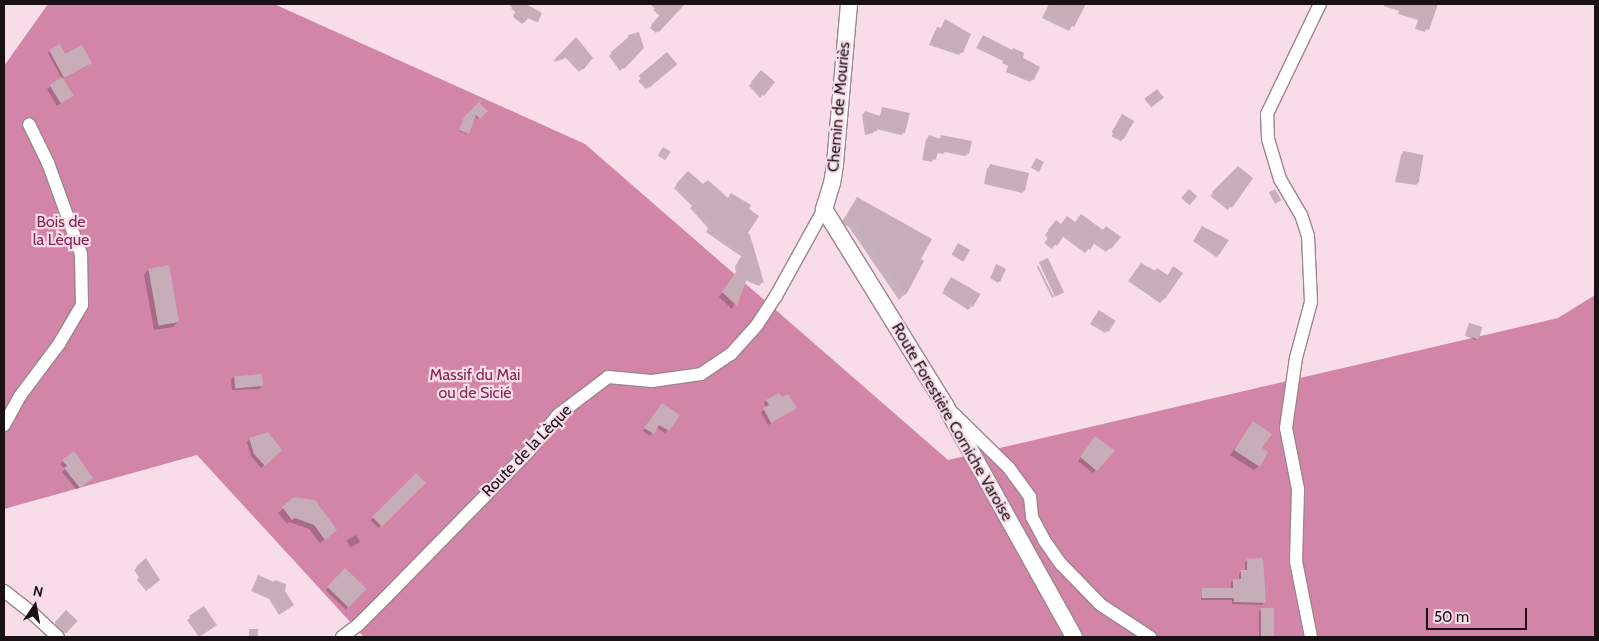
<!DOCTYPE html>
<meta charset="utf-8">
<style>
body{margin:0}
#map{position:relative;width:1599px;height:641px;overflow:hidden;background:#f8dde8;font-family:Cabin,sans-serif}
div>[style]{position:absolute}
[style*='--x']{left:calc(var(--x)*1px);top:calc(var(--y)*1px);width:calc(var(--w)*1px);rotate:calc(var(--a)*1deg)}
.forest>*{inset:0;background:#d385a8}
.shadow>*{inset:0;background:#0003;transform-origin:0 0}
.building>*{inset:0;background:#c6adb7;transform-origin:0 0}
.roads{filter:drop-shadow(1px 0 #9d858f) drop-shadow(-1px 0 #9d858f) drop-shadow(0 1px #9d858f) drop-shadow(0 -1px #9d858f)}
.minor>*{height:12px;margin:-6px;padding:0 6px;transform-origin:6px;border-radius:6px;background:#fff}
.tertiary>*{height:16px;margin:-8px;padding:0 8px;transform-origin:8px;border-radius:8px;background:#fff}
span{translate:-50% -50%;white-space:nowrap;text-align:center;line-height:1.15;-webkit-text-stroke:4.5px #f8dde8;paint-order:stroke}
.street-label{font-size:16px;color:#1a1115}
.park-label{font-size:16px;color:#832758}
.frame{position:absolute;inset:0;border:5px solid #1a1115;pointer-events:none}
.north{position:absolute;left:10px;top:581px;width:50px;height:50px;-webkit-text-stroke:4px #f8dde8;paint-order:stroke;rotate:12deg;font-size:14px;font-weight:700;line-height:20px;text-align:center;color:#1a1115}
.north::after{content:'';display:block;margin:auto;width:18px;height:22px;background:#1a1115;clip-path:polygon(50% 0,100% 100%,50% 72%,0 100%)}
.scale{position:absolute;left:1426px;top:608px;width:101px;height:22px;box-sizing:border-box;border:2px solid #1a1115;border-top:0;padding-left:6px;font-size:15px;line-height:18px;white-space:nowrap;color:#1a1115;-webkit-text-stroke:4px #f8dde8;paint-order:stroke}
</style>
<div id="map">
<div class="forest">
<i style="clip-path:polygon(48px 4px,274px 4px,585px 144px,948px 460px,1558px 318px,1595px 295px,1595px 637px,364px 637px,197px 455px,4px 509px,4px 66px)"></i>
</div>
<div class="shadow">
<i style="clip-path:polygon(515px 4px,522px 4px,540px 13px,537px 22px,527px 18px,522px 24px,513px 17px,516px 13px,511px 8px)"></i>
<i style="clip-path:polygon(658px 4px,668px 4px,676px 11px,656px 33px,650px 28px,660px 16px,653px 10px)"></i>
<i style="clip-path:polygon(1049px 4px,1085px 4px,1069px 31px,1042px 18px)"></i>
<i style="clip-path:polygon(1402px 4px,1436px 4px,1425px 32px,1415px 29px,1418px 20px,1398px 14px)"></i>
<i style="clip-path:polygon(945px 21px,962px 52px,959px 55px,929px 45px,935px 31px,940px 29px)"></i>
<i style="clip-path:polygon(629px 36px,642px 48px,620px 71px,609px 56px)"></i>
<i style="clip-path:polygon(983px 37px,1021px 58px,1033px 79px,1030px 82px,1006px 72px,1008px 66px,1002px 63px,1003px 61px,976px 48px)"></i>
<i style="clip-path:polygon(575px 39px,592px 58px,579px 72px,566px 58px,554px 62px)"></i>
<i style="clip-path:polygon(50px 51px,88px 65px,62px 79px,69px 98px,57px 106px,47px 89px,62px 79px,48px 53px)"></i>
<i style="clip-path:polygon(667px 54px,675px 64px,646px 89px,638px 81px)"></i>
<i style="clip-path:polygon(759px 74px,773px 83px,760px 98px,749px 86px)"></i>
<i style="clip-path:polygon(479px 104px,486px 111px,478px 119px,474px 116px,467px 134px,459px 131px,463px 120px)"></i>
<i style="clip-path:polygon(883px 109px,904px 133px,901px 135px,876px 129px,873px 133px,865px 135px,862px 115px,865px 112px,879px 117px)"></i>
<i style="left:1122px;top:116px;width:11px;height:23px;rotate:27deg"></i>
<i style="clip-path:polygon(942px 136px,968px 154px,965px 156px,945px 152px,943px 154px,936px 153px,932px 162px,922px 160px,926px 139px,929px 137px,939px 139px)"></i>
<i style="left:663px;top:147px;width:9px;height:10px;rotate:32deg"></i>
<i style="clip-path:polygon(1404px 152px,1423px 156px,1419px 182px,1416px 185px,1395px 182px,1401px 155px)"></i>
<i style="left:1036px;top:158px;width:9px;height:11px;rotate:27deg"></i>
<i style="clip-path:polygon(990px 166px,1025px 190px,1022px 193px,984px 184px,987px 169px)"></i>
<i style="clip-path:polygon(1238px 167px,1251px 178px,1228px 210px,1210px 196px)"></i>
<i style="clip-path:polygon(688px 173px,703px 186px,727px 199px,731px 194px,747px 209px,746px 233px,749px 236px,762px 282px,759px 286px,745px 280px,732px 309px,719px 297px,736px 273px,735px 266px,742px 257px,706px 232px,708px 228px,690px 208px,692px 206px,674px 188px)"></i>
<i style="left:1275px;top:189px;width:13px;height:7px;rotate:61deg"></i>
<i style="clip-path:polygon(857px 199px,923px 262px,905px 294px,899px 300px,849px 227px,841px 223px)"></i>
<i style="clip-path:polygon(1075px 223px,1103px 231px,1110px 248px,1106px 252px,1093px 243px,1085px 253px,1062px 236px,1052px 249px,1044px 243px,1048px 238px,1045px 235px,1052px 226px)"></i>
<i style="clip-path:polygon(1202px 228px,1219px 255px,1216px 257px,1193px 241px)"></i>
<i style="clip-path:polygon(957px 245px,963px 260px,962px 261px,952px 255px)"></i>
<i style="clip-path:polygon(1141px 264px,1167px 276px,1174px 268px,1165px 298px,1160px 303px,1128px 281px)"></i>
<i style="clip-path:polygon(1038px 265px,1054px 297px,1052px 298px,1037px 267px)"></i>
<i style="clip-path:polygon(996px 267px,1004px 270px,998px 283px,990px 278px)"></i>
<i style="clip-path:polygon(148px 270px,178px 322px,173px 327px,154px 330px,144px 275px)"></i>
<i style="clip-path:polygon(951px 279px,971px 307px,968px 310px,942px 293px)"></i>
<i style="clip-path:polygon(1096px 315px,1108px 330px,1105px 333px,1090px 324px)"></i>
<i style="clip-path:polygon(1469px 324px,1477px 338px,1476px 340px,1465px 336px)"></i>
<i style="clip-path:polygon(234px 377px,262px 386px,259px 389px,232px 390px,231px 380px)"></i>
<i style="clip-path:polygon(766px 401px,795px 408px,768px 425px,761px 412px,766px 408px,764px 403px)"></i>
<i style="clip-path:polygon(659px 407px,668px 430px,665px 433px,656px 427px,650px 436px,643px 431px)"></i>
<i style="clip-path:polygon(1249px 428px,1259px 466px,1254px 470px,1230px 455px)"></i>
<i style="clip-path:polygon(250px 439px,280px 450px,261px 468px,251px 456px,247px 442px)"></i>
<i style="clip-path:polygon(1092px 441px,1096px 470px,1093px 473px,1078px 461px)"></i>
<i style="clip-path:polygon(63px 461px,89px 480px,77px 490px,62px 472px,65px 469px,60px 464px)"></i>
<i style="left:416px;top:475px;width:11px;height:64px;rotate:45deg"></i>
<i style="clip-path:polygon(295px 498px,314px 501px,331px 535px,320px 543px,309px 529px,289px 522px,287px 524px,278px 513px)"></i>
<i style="left:356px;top:535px;width:8px;height:11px;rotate:60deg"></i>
<i style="clip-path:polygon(145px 560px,158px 580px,146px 591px,137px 580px,139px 577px,134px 570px)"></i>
<i style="clip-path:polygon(1247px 560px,1264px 603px,1262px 605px,1232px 604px,1232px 600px,1201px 600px,1203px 590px,1231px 589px,1231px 582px,1239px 580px,1239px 573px,1245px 571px,1245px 562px)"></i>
<i style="left:345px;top:570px;width:28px;height:28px;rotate:44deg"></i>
<i style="clip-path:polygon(258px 577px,284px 591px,290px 607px,279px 615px,269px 599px,251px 591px)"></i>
<i style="clip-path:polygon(203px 608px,212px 628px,199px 637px,187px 620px)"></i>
<i style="clip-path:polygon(1262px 609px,1273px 609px,1273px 637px,1259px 637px,1259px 612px)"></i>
<i style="clip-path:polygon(64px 614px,76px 621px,62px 636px,54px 626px)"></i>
<i style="left:249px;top:629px;width:9px;height:8px"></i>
</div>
<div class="building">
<i style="clip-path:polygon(508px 4px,526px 4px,542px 13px,538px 22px,529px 17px,524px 23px,513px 15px,517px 11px)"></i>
<i style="clip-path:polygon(650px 4px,685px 4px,659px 32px,651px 25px,661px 14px)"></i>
<i style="clip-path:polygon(1050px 4px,1086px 4px,1074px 27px,1046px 14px)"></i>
<i style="clip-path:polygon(1384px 4px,1438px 4px,1429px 30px,1417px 26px,1420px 18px,1384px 6px)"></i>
<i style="clip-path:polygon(945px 19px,971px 34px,963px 53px,947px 46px,945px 49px,931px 42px,937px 27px,941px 28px)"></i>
<i style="clip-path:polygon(639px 32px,644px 48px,624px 69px,611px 52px,629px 37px,628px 35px)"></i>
<i style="clip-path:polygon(983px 35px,1012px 50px,1013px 48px,1024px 53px,1023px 58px,1040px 67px,1034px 80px,1008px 69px,1010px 64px,1004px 61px,1005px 58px,978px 45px)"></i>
<i style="clip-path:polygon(576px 37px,593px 58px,583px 70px,569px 56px,553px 61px)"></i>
<i style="clip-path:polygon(60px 44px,65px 54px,82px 45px,92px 63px,64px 78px,49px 50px)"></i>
<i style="left:667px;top:52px;width:16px;height:37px;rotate:50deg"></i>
<i style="clip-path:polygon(761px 70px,775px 82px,764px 96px,751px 82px)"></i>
<i style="left:62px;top:77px;width:22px;height:15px;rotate:58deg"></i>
<i style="left:1157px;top:89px;width:11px;height:16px;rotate:52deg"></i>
<i style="clip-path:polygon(482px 99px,480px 104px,488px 111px,480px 119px,476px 115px,469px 134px,459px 130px,464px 117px)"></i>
<i style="clip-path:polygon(882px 107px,910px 113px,905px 133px,878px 126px,877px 131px,868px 132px,865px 111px,880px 116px)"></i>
<i style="left:1122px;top:114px;width:14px;height:21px;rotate:30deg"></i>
<i style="clip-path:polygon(929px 135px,940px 139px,941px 135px,972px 141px,969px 154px,947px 149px,947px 152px,938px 150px,936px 160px,924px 157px)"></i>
<i style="left:1403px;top:151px;width:21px;height:29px;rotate:11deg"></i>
<i style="left:990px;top:164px;width:40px;height:18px;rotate:13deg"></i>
<i style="clip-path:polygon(1238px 166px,1253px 178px,1232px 208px,1212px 192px)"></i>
<i style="clip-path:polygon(688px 171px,703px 184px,708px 180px,728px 198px,731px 193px,751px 205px,749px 209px,759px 216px,748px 233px,750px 235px,764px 283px,748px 276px,737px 306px,722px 292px,739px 268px,738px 261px,744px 253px,708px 229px,711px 224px,692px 204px,695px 202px,676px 184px)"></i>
<i style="left:1189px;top:189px;width:11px;height:12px;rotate:41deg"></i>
<i style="clip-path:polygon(857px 197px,932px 239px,921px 259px,924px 261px,906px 295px,855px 221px,846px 216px)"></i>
<i style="clip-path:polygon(1081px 214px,1103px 230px,1106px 226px,1121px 237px,1111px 249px,1097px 239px,1090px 250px,1066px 232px,1057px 246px,1047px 238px,1051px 233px,1048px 230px,1056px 220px,1061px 224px,1067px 216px,1075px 222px)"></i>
<i style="clip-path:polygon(1202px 226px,1229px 240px,1219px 255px,1195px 238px)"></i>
<i style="left:958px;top:243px;width:14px;height:13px;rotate:30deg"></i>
<i style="left:1048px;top:258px;width:38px;height:10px;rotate:65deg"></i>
<i style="clip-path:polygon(1141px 263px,1155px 271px,1157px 268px,1168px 275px,1173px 266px,1183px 273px,1165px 299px,1132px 276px)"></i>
<i style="clip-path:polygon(996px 264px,1006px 269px,1000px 282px,991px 277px)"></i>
<i style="left:169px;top:265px;width:58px;height:21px;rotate:80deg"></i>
<i style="left:951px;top:277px;width:34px;height:15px;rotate:30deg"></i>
<i style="left:1099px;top:310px;width:20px;height:13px;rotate:33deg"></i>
<i style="left:1469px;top:323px;width:14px;height:13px;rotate:17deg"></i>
<i style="left:262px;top:374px;width:12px;height:28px;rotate:85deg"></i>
<i style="clip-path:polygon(779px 393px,782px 397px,788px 394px,797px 408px,771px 423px,763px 408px,769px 405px,766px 400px)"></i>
<i style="clip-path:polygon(662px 403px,680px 415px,669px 431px,659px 425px,654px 434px,644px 428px)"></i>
<i style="clip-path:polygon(1253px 421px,1272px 434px,1262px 448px,1268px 452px,1260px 467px,1234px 450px)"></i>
<i style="clip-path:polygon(268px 432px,282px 450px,265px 466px,254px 454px,249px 438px)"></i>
<i style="clip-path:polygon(1095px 436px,1115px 451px,1097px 471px,1080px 457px)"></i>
<i style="clip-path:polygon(74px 451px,93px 478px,80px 488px,64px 468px,67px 466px,62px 460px)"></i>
<i style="left:416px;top:473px;width:14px;height:62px;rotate:45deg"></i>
<i style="clip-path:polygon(294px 497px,315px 500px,337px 530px,325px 540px,314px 525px,295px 518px,292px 520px,282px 507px)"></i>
<i style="clip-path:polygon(146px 558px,160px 580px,149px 589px,139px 576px,141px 573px,136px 567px)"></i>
<i style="clip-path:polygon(1263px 558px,1266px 603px,1234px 602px,1234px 598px,1202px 598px,1202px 588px,1233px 588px,1233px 579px,1241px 579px,1241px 570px,1247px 570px,1247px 559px)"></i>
<i style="left:345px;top:568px;width:30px;height:26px;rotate:44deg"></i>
<i style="clip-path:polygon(258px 575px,274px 582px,275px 580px,286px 584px,285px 591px,294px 605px,282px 613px,271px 597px,253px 588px)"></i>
<i style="left:204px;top:606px;width:23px;height:18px;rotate:56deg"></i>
<i style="left:1261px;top:608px;width:13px;height:29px"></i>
<i style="left:66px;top:610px;width:16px;height:17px;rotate:43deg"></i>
</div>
<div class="roads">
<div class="minor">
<i style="--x:954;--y:414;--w:77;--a:44.5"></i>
<i style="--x:1009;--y:468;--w:36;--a:54"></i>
<i style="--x:1030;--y:497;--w:20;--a:84"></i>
<i style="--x:1032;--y:517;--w:26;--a:62"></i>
<i style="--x:1044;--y:540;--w:29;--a:55"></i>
<i style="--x:1061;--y:564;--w:57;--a:45.7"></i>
<i style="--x:1101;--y:605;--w:59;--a:33.1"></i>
<i style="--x:4;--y:425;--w:33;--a:-61"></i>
<i style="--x:20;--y:396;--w:65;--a:-53.1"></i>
<i style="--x:59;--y:344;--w:45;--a:-59.5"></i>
<i style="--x:82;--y:305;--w:51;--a:-91.1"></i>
<i style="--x:81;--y:254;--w:97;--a:-109.9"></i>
<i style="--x:48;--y:163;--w:43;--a:-116"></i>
<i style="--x:4;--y:591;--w:33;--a:38"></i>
<i style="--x:30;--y:611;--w:38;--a:43"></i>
<i style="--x:342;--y:637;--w:20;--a:-37"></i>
<i style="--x:358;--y:625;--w:40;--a:-45"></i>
<i style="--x:386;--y:597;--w:203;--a:-45.6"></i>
<i style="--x:528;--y:452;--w:48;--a:-51"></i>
<i style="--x:558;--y:415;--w:63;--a:-37.2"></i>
<i style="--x:608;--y:377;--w:44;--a:5.2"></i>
<i style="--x:652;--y:381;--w:49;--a:-8.1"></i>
<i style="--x:701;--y:374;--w:36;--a:-34"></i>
<i style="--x:731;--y:354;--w:39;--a:-48"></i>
<i style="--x:757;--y:325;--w:35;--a:-57"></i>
<i style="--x:776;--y:296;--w:99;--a:-61.1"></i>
<i style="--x:1311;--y:637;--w:77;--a:-101.2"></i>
<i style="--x:1296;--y:561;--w:72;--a:-88.4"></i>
<i style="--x:1298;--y:489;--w:62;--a:-101.1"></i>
<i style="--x:1286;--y:428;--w:71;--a:-81.9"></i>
<i style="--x:1296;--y:358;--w:58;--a:-75"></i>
<i style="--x:1311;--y:302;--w:66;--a:-92.6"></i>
<i style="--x:1308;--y:236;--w:22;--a:-108"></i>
<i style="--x:1301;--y:215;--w:42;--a:-120.3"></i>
<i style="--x:1280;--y:179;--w:42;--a:-106.7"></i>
<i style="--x:1268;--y:139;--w:25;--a:-92"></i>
<i style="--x:1267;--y:114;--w:122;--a:-64.3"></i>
</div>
<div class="tertiary">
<i style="--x:849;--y:4;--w:162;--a:95"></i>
<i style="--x:835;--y:165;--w:18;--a:99"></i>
<i style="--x:832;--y:183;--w:27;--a:107"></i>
<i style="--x:824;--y:209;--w:230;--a:58.3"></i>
<i style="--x:945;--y:405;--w:265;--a:60.9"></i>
</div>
</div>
<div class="street-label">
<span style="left:839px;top:107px;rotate:-85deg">Chemin de Mouriès</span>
<span style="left:952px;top:422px;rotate:60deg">Route Forestière Corniche Varoise</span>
<span style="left:527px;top:451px;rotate:-46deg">Route de la Lèque</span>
</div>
<div class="park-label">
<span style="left:61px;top:231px">Bois de<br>la Lèque</span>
<span style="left:475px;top:384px">Massif du Mai<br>ou de Sicié</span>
</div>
<div class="frame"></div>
<div class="north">N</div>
<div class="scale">50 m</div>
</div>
